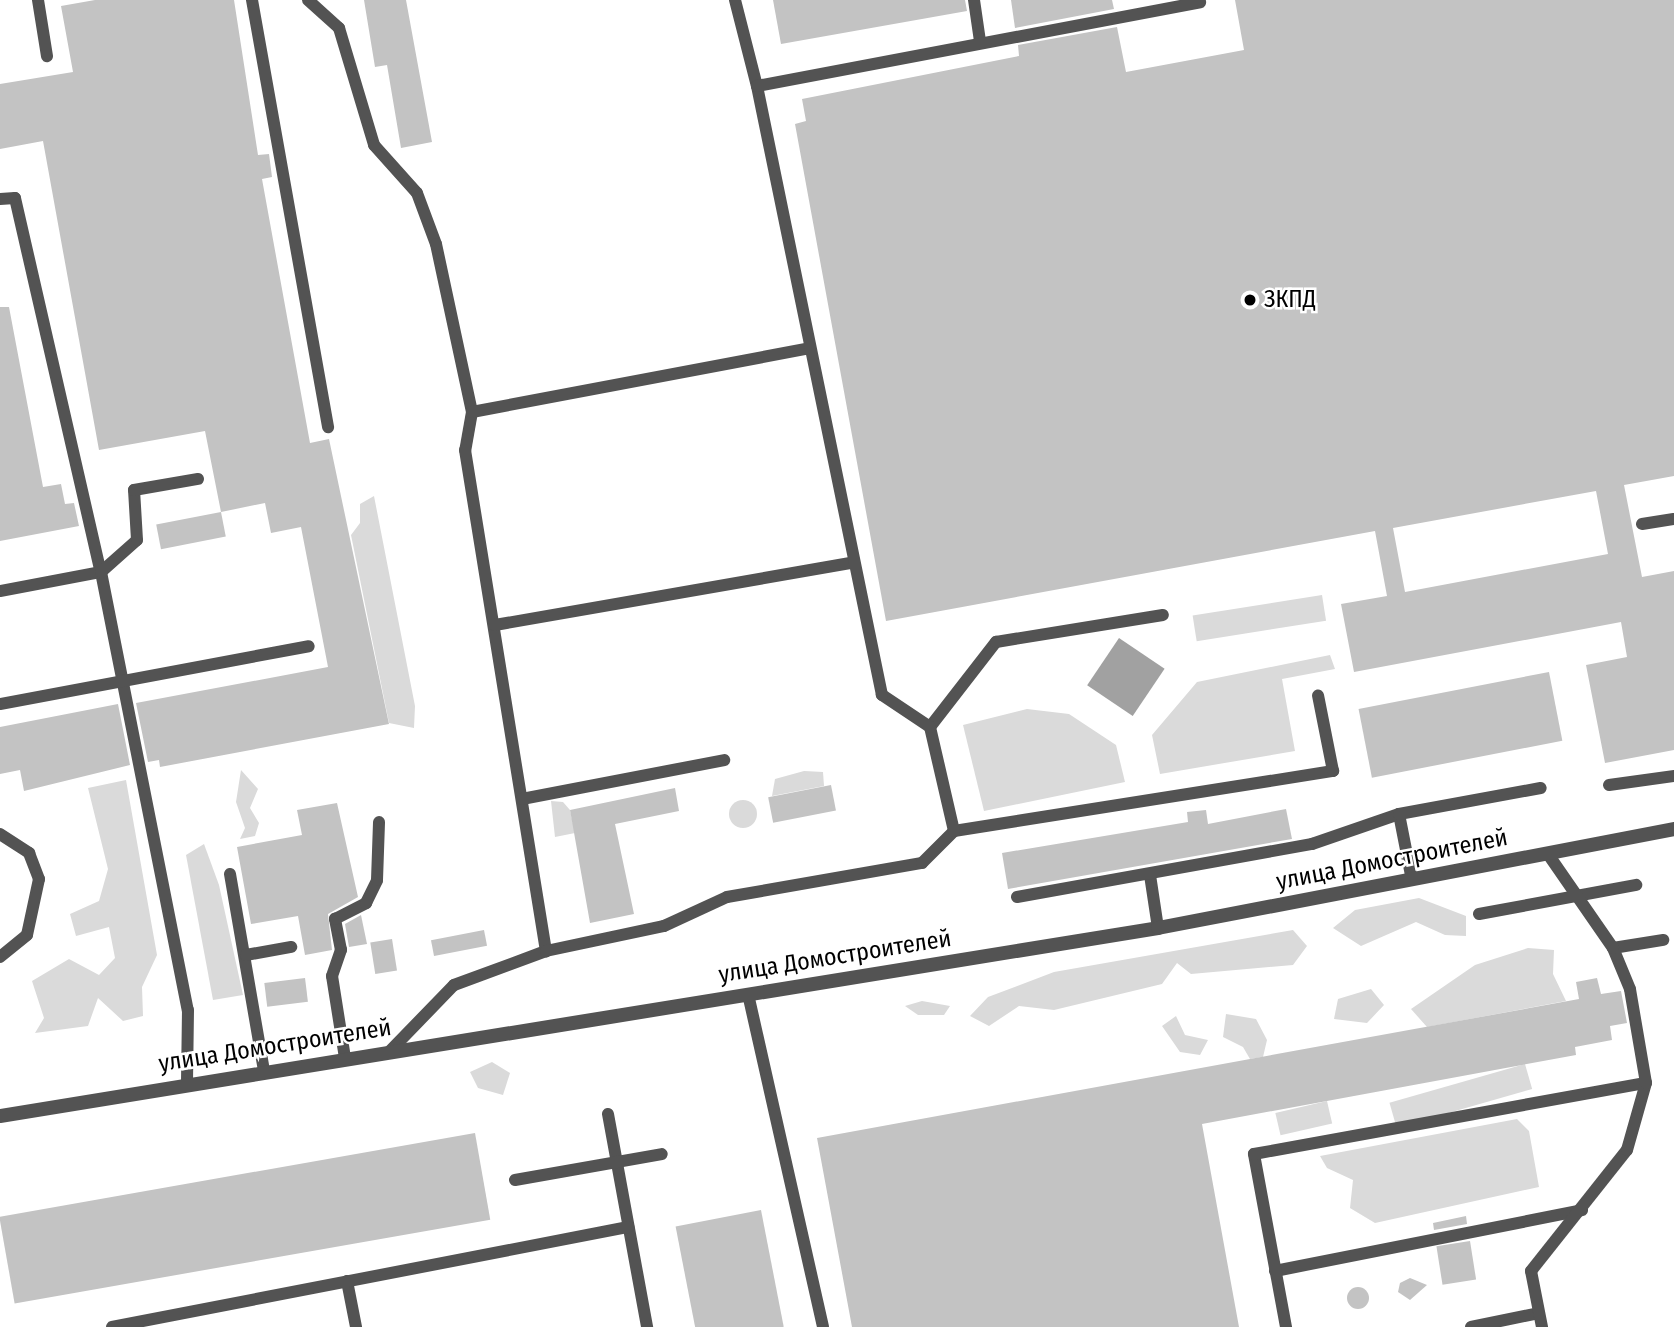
<!DOCTYPE html>
<meta charset="utf-8">
<style>
body{margin:0}
#map{position:relative;width:1674px;height:1327px;overflow:hidden;background:#fff;font-family:"Fira Sans Condensed",sans-serif}
div>[style]{position:absolute}
[style*='--x']{left:calc(var(--x)*1px);top:calc(var(--y)*1px);width:calc(var(--w)*1px);rotate:calc(var(--a)*1deg)}
.green>*{inset:0;background:#dadada;transform-origin:0 0}
.round{border-radius:50%}
.water>*{inset:0;background:#a1a1a1;transform-origin:0 0}
.building>*{inset:0;background:#c3c3c3;transform-origin:0 0}
.service>*{height:12px;margin:-6px;padding:0 6px;transform-origin:6px;border-radius:6px;background:#535353}
.minor>*{height:14px;margin:-7px;padding:0 7px;transform-origin:7px;border-radius:7px;background:#535353}
.dots>*{width:19px;height:19px;translate:-50% -50%;box-sizing:border-box;border:4px solid #fff;border-radius:50%}
span{translate:-50% -50%;white-space:nowrap;text-align:center;line-height:1.15;-webkit-text-stroke:5px #fff;paint-order:stroke}
.poi-label{font-size:24px;color:#000}
.left{translate:0 -50%;text-align:left}
.street-label{font-size:24px;color:#000}
</style>
<div id="map">
<div class="green">
<i style="clip-path:polygon(374px 496px,415px 706px,414px 728px,389px 723px,351px 535px,360px 523px,360px 504px)"></i>
<i style="left:1322px;top:595px;width:26px;height:131px;rotate:81deg"></i>
<i style="clip-path:polygon(1330px 655px,1335px 669px,1282px 679px,1295px 751px,1160px 774px,1152px 735px,1197px 682px)"></i>
<i style="clip-path:polygon(1027px 709px,1069px 714px,1116px 745px,1125px 782px,984px 811px,963px 725px)"></i>
<i style="clip-path:polygon(241px 770px,258px 789px,250px 808px,259px 823px,255px 836px,240px 839px,245px 828px,236px 802px)"></i>
<i style="clip-path:polygon(804px 771px,823px 772px,824px 786px,772px 796px,775px 779px)"></i>
<i style="clip-path:polygon(126px 780px,157px 955px,142px 987px,143px 1016px,123px 1021px,98px 998px,88px 1026px,35px 1033px,44px 1018px,32px 981px,69px 959px,99px 975px,115px 958px,109px 927px,76px 936px,70px 914px,99px 901px,108px 869px,88px 788px)"></i>
<i class="round" style="left:729px;top:800px;width:28px;height:28px"></i>
<i style="clip-path:polygon(551px 801px,563px 802px,570px 810px,575px 833px,555px 837px)"></i>
<i style="clip-path:polygon(204px 844px,219px 885px,243px 995px,213px 1000px,186px 855px)"></i>
<i style="clip-path:polygon(1419px 898px,1466px 916px,1466px 936px,1445px 935px,1416px 922px,1361px 946px,1333px 928px,1355px 910px)"></i>
<i style="clip-path:polygon(1293px 930px,1307px 946px,1293px 965px,1191px 974px,1177px 963px,1162px 984px,1054px 1010px,1019px 1006px,989px 1026px,970px 1016px,988px 997px,1054px 972px)"></i>
<i style="clip-path:polygon(1528px 948px,1554px 950px,1553px 974px,1566px 1001px,1427px 1027px,1411px 1009px,1475px 965px)"></i>
<i style="clip-path:polygon(1371px 989px,1384px 1005px,1367px 1023px,1334px 1019px,1338px 999px)"></i>
<i style="clip-path:polygon(922px 1001px,950px 1006px,944px 1015px,918px 1015px,905px 1006px)"></i>
<i style="clip-path:polygon(1226px 1014px,1256px 1019px,1267px 1040px,1263px 1057px,1250px 1059px,1243px 1047px,1223px 1037px)"></i>
<i style="clip-path:polygon(1176px 1016px,1185px 1035px,1208px 1040px,1200px 1055px,1180px 1052px,1162px 1026px)"></i>
<i style="clip-path:polygon(492px 1062px,510px 1073px,503px 1095px,478px 1088px,470px 1072px)"></i>
<i style="left:1525px;top:1064px;width:26px;height:141px;rotate:74deg"></i>
<i style="left:1327px;top:1101px;width:23px;height:53px;rotate:77deg"></i>
<i style="clip-path:polygon(1517px 1119px,1529px 1131px,1539px 1187px,1375px 1223px,1350px 1208px,1353px 1180px,1327px 1168px,1320px 1156px)"></i>
</div>
<div class="water">
<i style="left:1119px;top:638px;width:55px;height:57px;rotate:34deg"></i>
</div>
<div class="building">
<i style="clip-path:polygon(95px 0,234px 0,258px 155px,269px 154px,272px 177px,262px 179px,310px 443px,329px 439px,389px 724px,160px 767px,159px 760px,148px 762px,136px 703px,328px 667px,301px 527px,271px 533px,265px 503px,221px 512px,205px 431px,99px 450px,43px 141px,0 149px,0 84px,73px 72px,61px 6px)"></i>
<i style="clip-path:polygon(364px 0,406px 0,432px 142px,401px 148px,387px 65px,375px 67px)"></i>
<i style="clip-path:polygon(773px 0,965px 0,967px 11px,781px 44px)"></i>
<i style="clip-path:polygon(1011px 0,1112px 0,1114px 9px,1015px 28px)"></i>
<i style="clip-path:polygon(evenodd,1235px 0,1674px 0,1674px 476px,1624px 485px,1642px 577px,1674px 571px,1674px 750px,1605px 763px,1586px 665px,1627px 657px,1621px 622px,1354px 672px,1341px 604px,1387px 596px,1375px 531px,886px 621px,795px 124px,806px 121px,802px 99px,1019px 56px,1018px 45px,1117px 27px,1126px 72px,1244px 50px,1235px 0,1596px 491px,1608px 554px,1405px 592px,1393px 528px,1596px 491px)"></i>
<i style="clip-path:polygon(0 307px,9px 307px,43px 487px,61px 484px,65px 504px,74px 503px,79px 526px,0 541px)"></i>
<i style="left:221px;top:512px;width:25px;height:66px;rotate:79deg"></i>
<i style="left:1549px;top:672px;width:70px;height:194px;rotate:79deg"></i>
<i style="clip-path:polygon(118px 704px,130px 765px,24px 791px,20px 770px,0 774px,0 727px)"></i>
<i style="left:831px;top:785px;width:26px;height:64px;rotate:79deg"></i>
<i style="clip-path:polygon(675px 788px,679px 811px,615px 824px,634px 914px,590px 923px,570px 810px)"></i>
<i style="clip-path:polygon(337px 803px,358px 897px,328px 914px,332px 950px,305px 955px,298px 916px,251px 924px,237px 847px,302px 835px,297px 810px)"></i>
<i style="clip-path:polygon(1286px 809px,1292px 839px,1008px 889px,1002px 853px,1188px 822px,1187px 812px,1206px 810px,1208px 824px)"></i>
<i style="clip-path:polygon(361px 915px,367px 944px,349px 947px,345px 924px)"></i>
<i style="left:484px;top:930px;width:16px;height:54px;rotate:79deg"></i>
<i style="left:392px;top:939px;width:32px;height:22px;rotate:81deg"></i>
<i style="left:305px;top:978px;width:24px;height:41px;rotate:83deg"></i>
<i style="clip-path:polygon(1597px 978px,1601px 994px,1621px 991px,1627px 1023px,1610px 1026px,1612px 1040px,1575px 1047px,1576px 1055px,1202px 1124px,1239px 1327px,852px 1327px,817px 1138px,1579px 999px,1576px 982px)"></i>
<i style="left:475px;top:1133px;width:88px;height:483px;rotate:80deg"></i>
<i style="left:761px;top:1210px;width:119px;height:87px;rotate:79deg"></i>
<i style="clip-path:polygon(1466px 1216px,1467px 1224px,1434px 1230px,1433px 1223px)"></i>
<i style="left:1470px;top:1241px;width:39px;height:34px;rotate:81deg"></i>
<i style="clip-path:polygon(1410px 1278px,1427px 1285px,1410px 1300px,1398px 1292px,1400px 1283px)"></i>
<i class="round" style="left:1347px;top:1287px;width:22px;height:22px"></i>
</div>
<div class="service">
<i style="--x:38;--y:0;--w:57;--a:80.9"></i>
<i style="--x:252;--y:0;--w:434;--a:79.9"></i>
<i style="--x:308;--y:0;--w:42;--a:42.1"></i>
<i style="--x:339;--y:28;--w:122;--a:73.3"></i>
<i style="--x:374;--y:145;--w:64;--a:48.1"></i>
<i style="--x:417;--y:193;--w:54;--a:69.6"></i>
<i style="--x:436;--y:244;--w:172;--a:77.9"></i>
<i style="--x:472;--y:412;--w:39;--a:100"></i>
<i style="--x:465;--y:450;--w:508;--a:80.82"></i>
<i style="--x:735;--y:0;--w:89;--a:75.7"></i>
<i style="--x:974;--y:0;--w:41;--a:81.7"></i>
<i style="--x:0;--y:199;--w:15;--a:-4"></i>
<i style="--x:15;--y:198;--w:384;--a:77.1"></i>
<i style="--x:101;--y:572;--w:447;--a:78.8"></i>
<i style="--x:188;--y:1010;--w:74;--a:90.8"></i>
<i style="--x:472;--y:412;--w:341;--a:-10.7"></i>
<i style="--x:1642;--y:524;--w:32;--a:-9"></i>
<i style="--x:0;--y:591;--w:103;--a:-10.7"></i>
<i style="--x:101;--y:572;--w:48;--a:-41.6"></i>
<i style="--x:137;--y:540;--w:50;--a:-93.4"></i>
<i style="--x:134;--y:490;--w:65;--a:-9.8"></i>
<i style="--x:495;--y:625;--w:362;--a:-9.9"></i>
<i style="--x:0;--y:704;--w:314;--a:-10.6"></i>
<i style="--x:930;--y:727;--w:108;--a:-52.2"></i>
<i style="--x:996;--y:642;--w:169;--a:-9.2"></i>
<i style="--x:1609;--y:785;--w:66;--a:-7.9"></i>
<i style="--x:522;--y:799;--w:206;--a:-10.9"></i>
<i style="--x:1399;--y:814;--w:67;--a:78.9"></i>
<i style="--x:954;--y:831;--w:384;--a:-9"></i>
<i style="--x:1333;--y:771;--w:77;--a:-101.2"></i>
<i style="--x:0;--y:834;--w:35;--a:33"></i>
<i style="--x:29;--y:853;--w:28;--a:69"></i>
<i style="--x:39;--y:879;--w:57;--a:102.1"></i>
<i style="--x:27;--y:935;--w:35;--a:141"></i>
<i style="--x:230;--y:874;--w:200;--a:80.2"></i>
<i style="--x:1150;--y:875;--w:54;--a:81.4"></i>
<i style="--x:1017;--y:897;--w:300;--a:-10.2"></i>
<i style="--x:1312;--y:844;--w:92;--a:-19"></i>
<i style="--x:1399;--y:814;--w:144;--a:-10.4"></i>
<i style="--x:1479;--y:914;--w:160;--a:-10.5"></i>
<i style="--x:1613;--y:948;--w:51;--a:-9.1"></i>
<i style="--x:246;--y:955;--w:46;--a:-10.1"></i>
<i style="--x:748;--y:994;--w:341;--a:77.3"></i>
<i style="--x:390;--y:1051;--w:92;--a:-45.9"></i>
<i style="--x:454;--y:985;--w:98;--a:-20.3"></i>
<i style="--x:546;--y:951;--w:121;--a:-12"></i>
<i style="--x:664;--y:926;--w:69;--a:-24.7"></i>
<i style="--x:727;--y:897;--w:198;--a:-9.9"></i>
<i style="--x:922;--y:863;--w:45;--a:-45"></i>
<i style="--x:954;--y:831;--w:107;--a:-103"></i>
<i style="--x:930;--y:727;--w:58;--a:-146.3"></i>
<i style="--x:882;--y:695;--w:622;--a:-101.6"></i>
<i style="--x:757;--y:86;--w:451;--a:-10.7"></i>
<i style="--x:345;--y:1058;--w:83;--a:-99"></i>
<i style="--x:332;--y:976;--w:28;--a:-71"></i>
<i style="--x:341;--y:950;--w:32;--a:-101"></i>
<i style="--x:335;--y:919;--w:35;--a:-27"></i>
<i style="--x:366;--y:903;--w:25;--a:-64"></i>
<i style="--x:377;--y:880;--w:58;--a:-88"></i>
<i style="--x:608;--y:1114;--w:217;--a:79.6"></i>
<i style="--x:515;--y:1180;--w:149;--a:-10"></i>
<i style="--x:1275;--y:1271;--w:313;--a:-11.2"></i>
<i style="--x:347;--y:1281;--w:47;--a:78.9"></i>
<i style="--x:112;--y:1327;--w:526;--a:-10.97"></i>
<i style="--x:1286;--y:1327;--w:176;--a:-100.5"></i>
<i style="--x:1254;--y:1154;--w:398;--a:-10.3"></i>
<i style="--x:1471;--y:1327;--w:69;--a:-11.6"></i>
<i style="--x:1542;--y:1327;--w:57;--a:-101.1"></i>
<i style="--x:1531;--y:1271;--w:154;--a:-51.6"></i>
<i style="--x:1627;--y:1150;--w:70;--a:-74.2"></i>
<i style="--x:1646;--y:1083;--w:95;--a:-99.7"></i>
<i style="--x:1630;--y:989;--w:44;--a:-112.5"></i>
<i style="--x:1613;--y:948;--w:114;--a:-124.7"></i>
</div>
<div class="minor">
<i style="--x:0;--y:1116;--w:1173;--a:-9.22"></i>
<i style="--x:1158;--y:928;--w:525;--a:-10.86"></i>
</div>
<div class="dots">
<i style="left:1250px;top:300px;background:#000"></i>
</div>
<div class="poi-label">
<span class="left" style="left:1264px;top:300px">ЗКПД</span>
</div>
<div class="street-label">
<span style="left:1392px;top:860px;rotate:-11deg">улица Домостроителей</span>
<span style="left:835px;top:957px;rotate:-9deg">улица Домостроителей</span>
<span style="left:275px;top:1046px;rotate:-9deg">улица Домостроителей</span>
</div>
</div>
